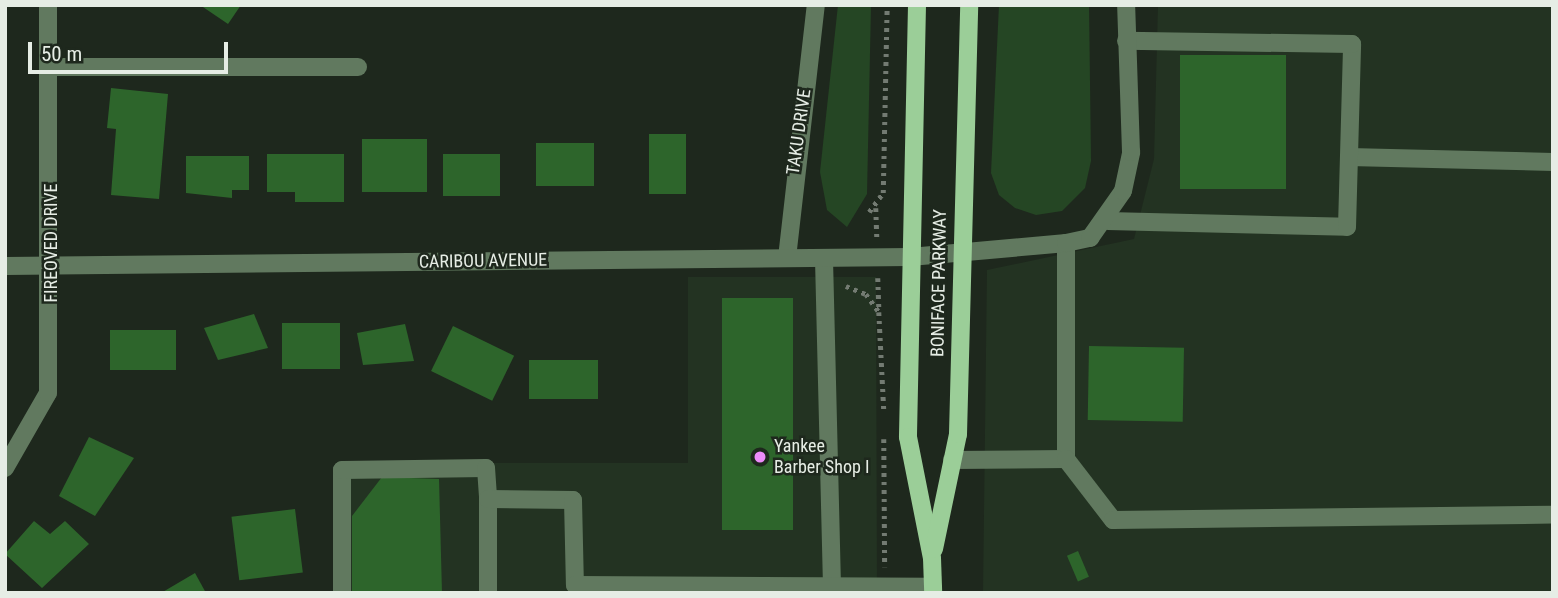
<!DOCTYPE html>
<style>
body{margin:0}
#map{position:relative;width:1558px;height:598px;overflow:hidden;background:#1e281d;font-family:"Roboto Condensed",sans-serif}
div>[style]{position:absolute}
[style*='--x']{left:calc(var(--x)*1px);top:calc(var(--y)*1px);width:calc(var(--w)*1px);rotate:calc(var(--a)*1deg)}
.built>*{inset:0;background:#233322}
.green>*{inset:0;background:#254624}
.building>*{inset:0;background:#2d652b;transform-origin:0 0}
.path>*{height:4.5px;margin-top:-2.25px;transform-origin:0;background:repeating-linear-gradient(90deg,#737b72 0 3.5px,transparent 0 8.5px)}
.minor>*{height:18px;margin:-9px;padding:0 9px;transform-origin:9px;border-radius:9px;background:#61795f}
.major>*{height:18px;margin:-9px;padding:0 9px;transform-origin:9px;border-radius:9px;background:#9bce98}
.dots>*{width:19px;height:19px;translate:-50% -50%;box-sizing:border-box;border:4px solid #1e281d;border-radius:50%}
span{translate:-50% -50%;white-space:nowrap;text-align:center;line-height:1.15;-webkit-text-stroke:5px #1e281d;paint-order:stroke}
.street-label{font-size:18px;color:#e6ede5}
.poi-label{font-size:18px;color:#e6ede5}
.left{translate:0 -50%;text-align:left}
.frame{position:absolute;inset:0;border:7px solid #e6ede5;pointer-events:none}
.scale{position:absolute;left:28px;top:42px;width:200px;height:32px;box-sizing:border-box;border:4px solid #e6ede5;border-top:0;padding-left:9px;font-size:21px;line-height:24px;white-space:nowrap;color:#e6ede5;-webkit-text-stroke:5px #1e281d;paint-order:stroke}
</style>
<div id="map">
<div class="built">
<i style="clip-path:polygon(1158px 5px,1553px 5px,1553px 593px,983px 593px,987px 270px,1134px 239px,1154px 159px)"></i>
<i style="clip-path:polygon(688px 277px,876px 277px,877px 593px,347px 593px,347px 463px,688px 463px)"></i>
</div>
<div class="green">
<i style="clip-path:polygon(838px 5px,871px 5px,867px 194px,847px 227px,827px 210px,820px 172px)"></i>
<i style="clip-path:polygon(999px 5px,1089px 5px,1091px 161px,1085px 188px,1062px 211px,1036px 215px,1015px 208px,999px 195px,991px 173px)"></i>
</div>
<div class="building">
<i style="clip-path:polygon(200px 5px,241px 5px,228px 24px)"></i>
<i style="left:1286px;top:55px;width:134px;height:106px;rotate:90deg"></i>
<i style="clip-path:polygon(111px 88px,168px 94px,159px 199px,111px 195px,116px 129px,107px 128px)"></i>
<i style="left:649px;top:134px;width:37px;height:60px"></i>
<i style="left:362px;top:139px;width:65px;height:53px"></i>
<i style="left:536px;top:143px;width:58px;height:43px"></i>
<i style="clip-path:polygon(267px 154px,344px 154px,344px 202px,295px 202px,295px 192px,267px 192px)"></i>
<i style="left:443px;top:154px;width:57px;height:42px"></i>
<i style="clip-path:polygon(186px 156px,249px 156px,249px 190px,232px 190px,232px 198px,186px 193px)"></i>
<i style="left:722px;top:298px;width:71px;height:232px"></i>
<i style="clip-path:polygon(254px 314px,268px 348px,218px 360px,204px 328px)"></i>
<i style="left:282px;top:323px;width:58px;height:46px"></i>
<i style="clip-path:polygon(405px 324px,414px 361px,363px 365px,357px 333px)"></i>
<i style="left:453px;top:326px;width:68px;height:50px;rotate:26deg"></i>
<i style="left:110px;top:330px;width:66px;height:40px"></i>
<i style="left:1089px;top:346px;width:95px;height:74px;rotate:1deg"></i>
<i style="left:529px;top:360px;width:69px;height:39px"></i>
<i style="clip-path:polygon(89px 437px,134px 458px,95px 516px,59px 496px)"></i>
<i style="clip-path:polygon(382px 477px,439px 479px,442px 593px,352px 593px,352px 516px)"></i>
<i style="left:295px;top:509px;width:64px;height:64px;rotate:83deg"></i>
<i style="clip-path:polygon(34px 521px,50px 534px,65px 521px,89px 544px,42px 588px,5px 554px)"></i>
<i style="left:1078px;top:551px;width:28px;height:12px;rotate:67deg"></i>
<i style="clip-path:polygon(195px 573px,206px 593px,161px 593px)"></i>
</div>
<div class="path">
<i style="--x:876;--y:208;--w:29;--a:88"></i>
<i style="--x:869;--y:212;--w:24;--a:-54"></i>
<i style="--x:883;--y:193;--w:188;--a:-88.8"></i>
<i style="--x:878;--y:278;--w:33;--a:88"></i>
<i style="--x:846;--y:286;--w:22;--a:22"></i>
<i style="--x:866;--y:294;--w:22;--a:54"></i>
<i style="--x:879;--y:312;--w:98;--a:87.1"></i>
<i style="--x:884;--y:439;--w:128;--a:89.6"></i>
</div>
<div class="minor">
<i style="--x:49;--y:67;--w:309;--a:0"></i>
<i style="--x:1349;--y:157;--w:204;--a:1.4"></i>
<i style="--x:1108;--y:221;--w:239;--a:1.4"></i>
<i style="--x:1347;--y:227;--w:183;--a:-88.4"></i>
<i style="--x:1352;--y:44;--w:226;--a:-179.2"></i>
<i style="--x:1066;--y:243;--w:216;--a:90"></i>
<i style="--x:787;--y:258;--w:255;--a:-83.5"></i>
<i style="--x:824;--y:259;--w:326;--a:88.6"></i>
<i style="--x:5;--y:266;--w:905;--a:-0.57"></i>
<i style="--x:910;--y:257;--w:157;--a:-5.1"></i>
<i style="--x:1066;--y:243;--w:25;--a:-12"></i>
<i style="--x:1090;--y:238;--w:57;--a:-54.9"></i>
<i style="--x:1123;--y:191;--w:40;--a:-78"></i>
<i style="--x:1131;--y:152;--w:147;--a:-91.9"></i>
<i style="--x:952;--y:460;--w:114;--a:-0.5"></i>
<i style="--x:1066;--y:459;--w:77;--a:52.4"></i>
<i style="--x:1113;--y:520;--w:440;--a:-0.7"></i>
<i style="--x:5;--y:468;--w:86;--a:-60.2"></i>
<i style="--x:48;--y:393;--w:388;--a:-90"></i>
<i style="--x:342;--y:593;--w:123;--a:-90"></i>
<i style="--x:342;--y:470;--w:144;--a:-0.8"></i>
<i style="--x:486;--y:468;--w:31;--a:86"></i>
<i style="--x:488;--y:593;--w:94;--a:-90"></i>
<i style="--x:488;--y:499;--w:85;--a:0.7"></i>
<i style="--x:573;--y:500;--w:85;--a:88.7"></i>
<i style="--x:575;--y:585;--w:358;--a:0.3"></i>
</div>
<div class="major">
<i style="--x:917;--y:5;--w:432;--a:91.2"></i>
<i style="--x:908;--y:437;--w:123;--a:78.8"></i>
<i style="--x:932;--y:558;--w:35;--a:88"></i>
<i style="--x:934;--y:549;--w:117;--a:-78.2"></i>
<i style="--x:958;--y:434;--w:429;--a:-88.5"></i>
</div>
<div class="dots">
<i style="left:760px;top:457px;background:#ed8cf9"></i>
</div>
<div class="street-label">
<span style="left:799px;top:132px;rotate:-82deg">TAKU DRIVE</span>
<span style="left:51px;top:243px;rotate:-90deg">FIREOVED DRIVE</span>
<span style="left:483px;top:261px;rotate:-1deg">CARIBOU AVENUE</span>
<span style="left:939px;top:283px;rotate:-89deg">BONIFACE PARKWAY</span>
</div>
<div class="poi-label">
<span class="left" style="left:774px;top:457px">Yankee<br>Barber Shop I</span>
</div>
<div class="frame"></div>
<div class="scale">50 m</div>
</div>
